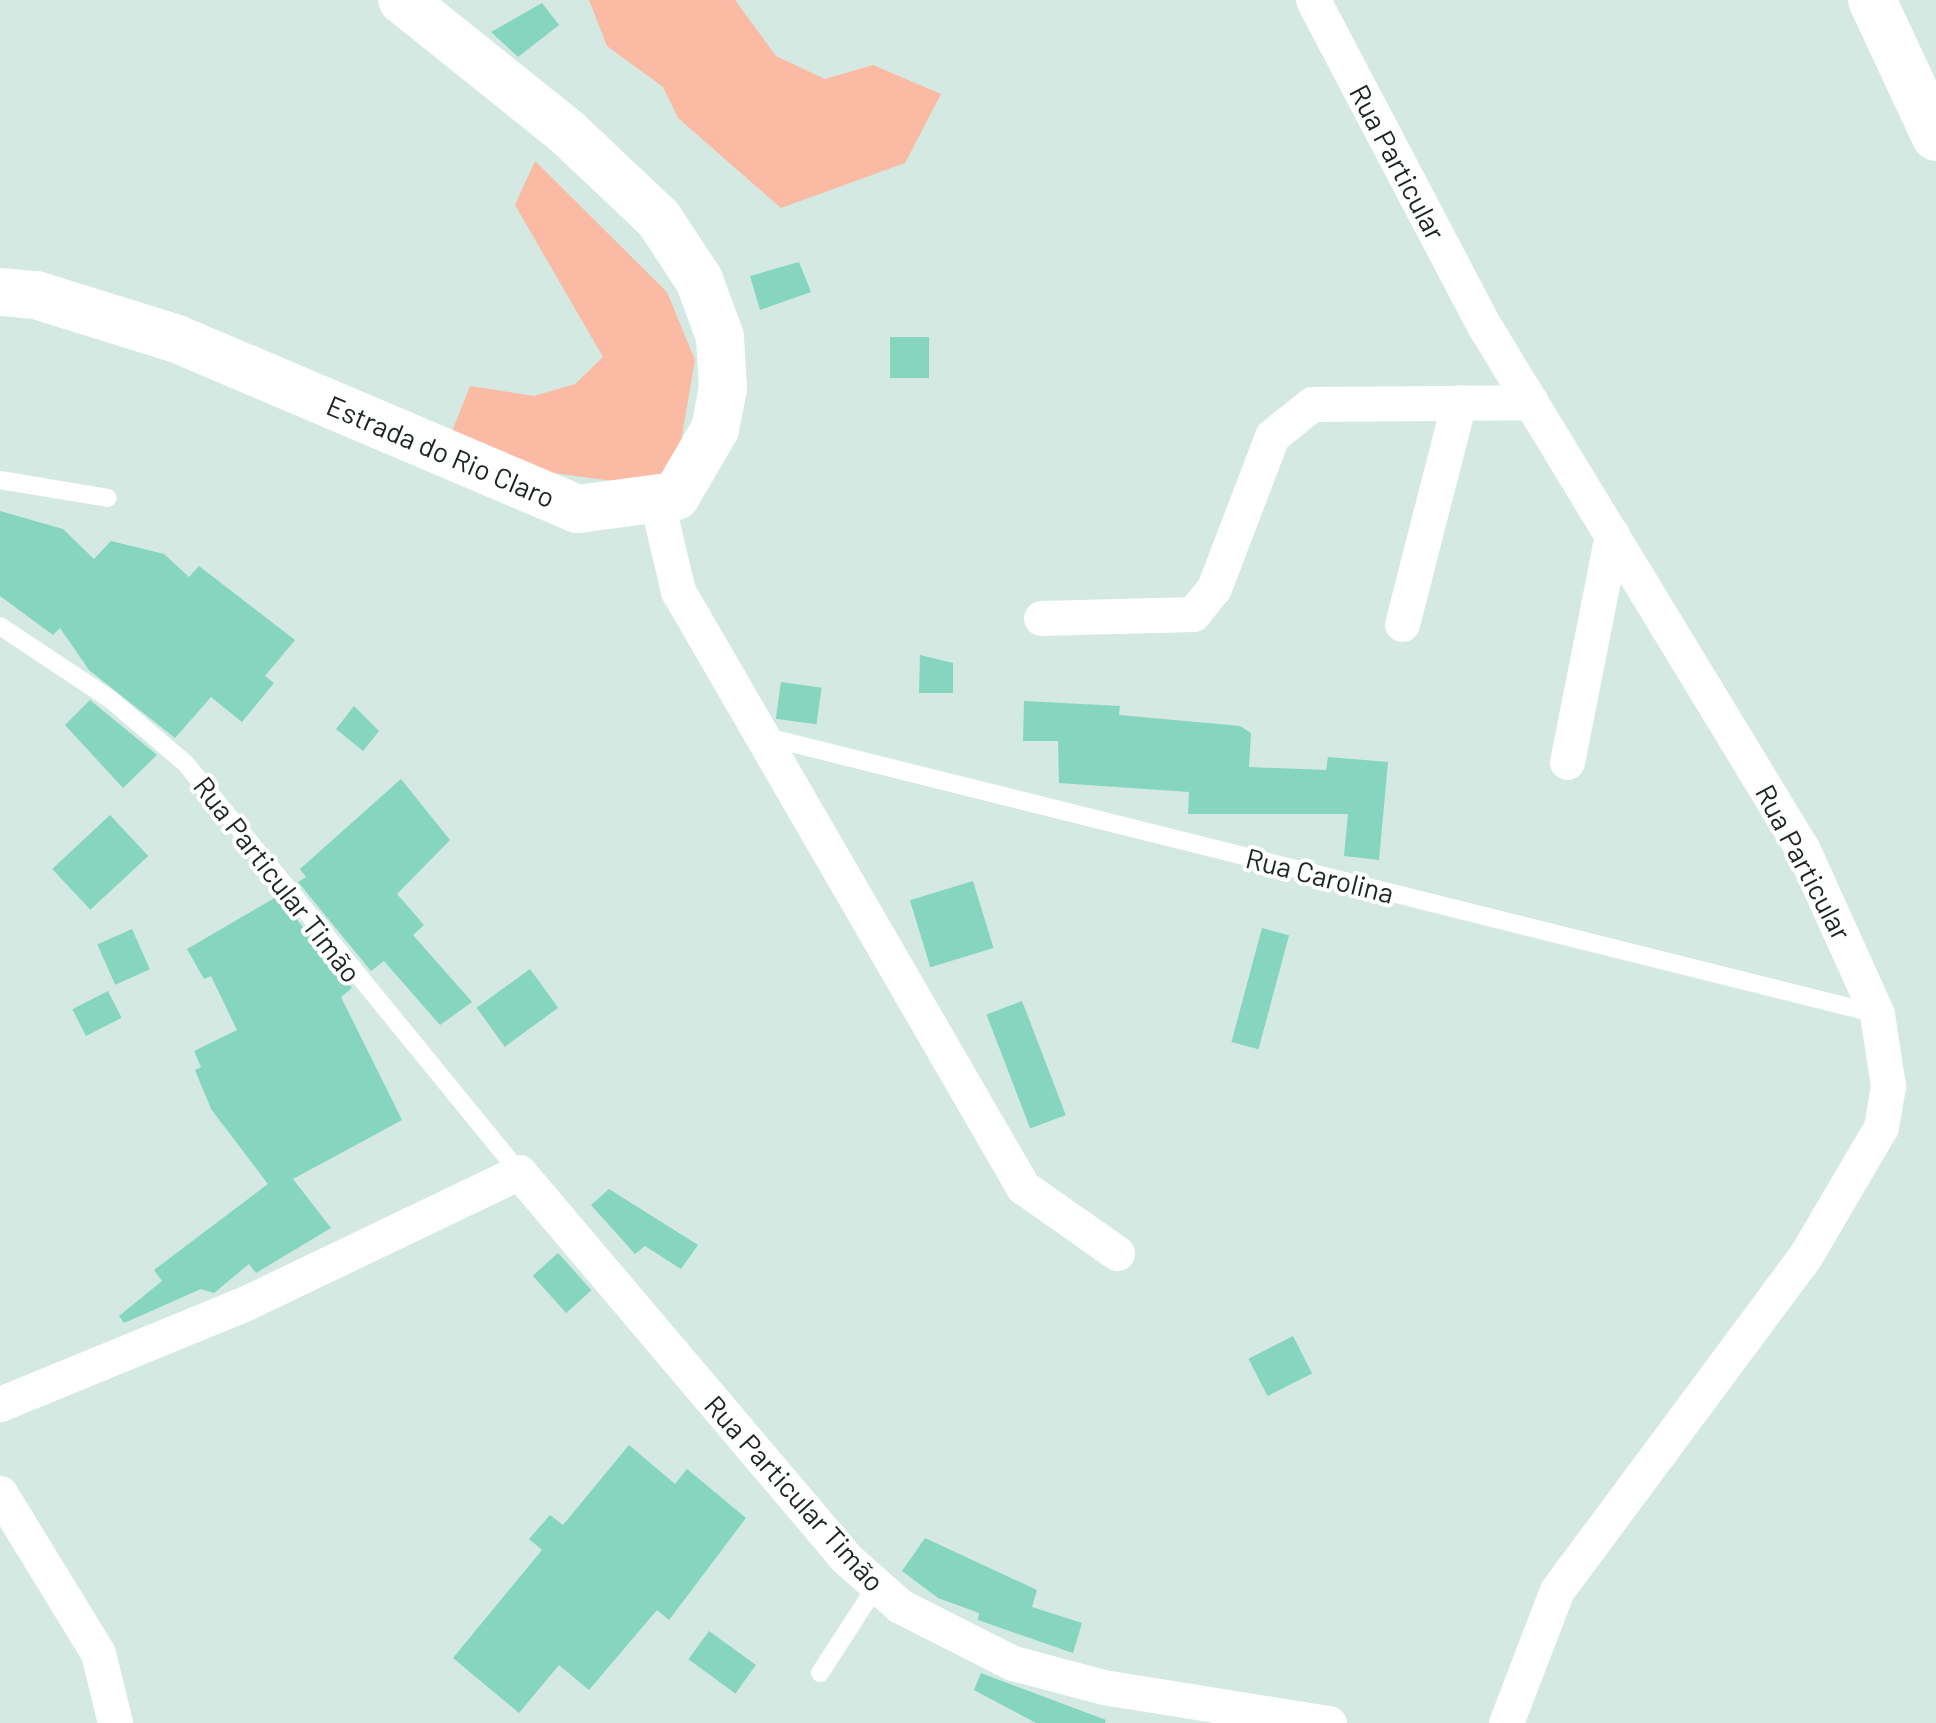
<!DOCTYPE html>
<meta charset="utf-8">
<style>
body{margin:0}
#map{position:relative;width:1936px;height:1723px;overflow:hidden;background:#d3e9e2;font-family:Barlow,sans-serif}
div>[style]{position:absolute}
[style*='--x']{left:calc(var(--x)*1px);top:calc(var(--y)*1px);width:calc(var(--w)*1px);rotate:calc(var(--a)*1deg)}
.green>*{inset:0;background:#fbbaa3}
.building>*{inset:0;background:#85d5bf;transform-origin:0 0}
.lane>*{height:18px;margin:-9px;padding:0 9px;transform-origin:9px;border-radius:9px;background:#fff}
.street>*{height:35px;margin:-17.5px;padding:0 17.5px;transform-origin:17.5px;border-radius:17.5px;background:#fff}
.secondary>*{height:48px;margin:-24px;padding:0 24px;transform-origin:24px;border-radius:24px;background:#fff}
span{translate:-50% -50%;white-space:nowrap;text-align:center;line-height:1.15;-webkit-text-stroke:8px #fff;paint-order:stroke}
.street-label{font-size:28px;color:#1d2522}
</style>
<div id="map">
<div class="green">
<i style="clip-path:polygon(589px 0,735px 0,776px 56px,825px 79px,873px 65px,941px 94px,905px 163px,781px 208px,678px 118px,663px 87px,607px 46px)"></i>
<i style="clip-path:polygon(535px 161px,667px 292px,695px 360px,680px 447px,658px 487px,523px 469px,449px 439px,470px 386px,534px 396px,575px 384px,603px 357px,515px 205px)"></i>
</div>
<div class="building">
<i style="clip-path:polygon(542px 3px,559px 25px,518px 57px,491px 32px)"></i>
<i style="clip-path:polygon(799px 262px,811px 292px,760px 310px,750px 276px)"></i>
<i style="left:890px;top:337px;width:39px;height:41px"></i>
<i style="clip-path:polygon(0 511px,63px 529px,94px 559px,111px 541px,164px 554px,189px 577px,199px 566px,295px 640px,265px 676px,274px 683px,242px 722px,211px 697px,175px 738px,89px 670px,60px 628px,53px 635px,0 596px)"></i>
<i style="clip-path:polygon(920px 655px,953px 663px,953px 693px,919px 693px)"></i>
<i style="left:781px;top:682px;width:41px;height:37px;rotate:8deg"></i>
<i style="clip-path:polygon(90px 700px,157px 755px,123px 788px,65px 725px)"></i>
<i style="clip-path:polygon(1024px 701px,1120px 706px,1119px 715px,1240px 726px,1251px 733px,1249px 767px,1326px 770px,1328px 757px,1388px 762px,1379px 860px,1344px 856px,1348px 814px,1188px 814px,1189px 792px,1059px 783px,1058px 741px,1023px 741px)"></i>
<i style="clip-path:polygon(354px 706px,379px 731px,363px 751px,336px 729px)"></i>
<i style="clip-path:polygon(401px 779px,450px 840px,397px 894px,424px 925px,413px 935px,472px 1002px,440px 1025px,384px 961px,371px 971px,298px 882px,306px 877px,300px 869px)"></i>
<i style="left:110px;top:815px;width:56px;height:79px;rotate:47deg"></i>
<i style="left:973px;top:881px;width:70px;height:66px;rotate:73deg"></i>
<i style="clip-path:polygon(278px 896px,352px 988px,341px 997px,402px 1120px,293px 1179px,331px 1228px,256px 1273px,249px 1264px,214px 1293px,201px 1289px,124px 1323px,119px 1316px,162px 1281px,154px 1270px,268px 1184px,211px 1109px,195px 1070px,201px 1067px,194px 1051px,237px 1030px,211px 976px,204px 979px,187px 949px)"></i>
<i style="left:1262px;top:928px;width:28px;height:118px;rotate:15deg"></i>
<i style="left:132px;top:929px;width:44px;height:38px;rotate:66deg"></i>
<i style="left:530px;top:969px;width:48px;height:66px;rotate:54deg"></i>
<i style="left:108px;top:991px;width:30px;height:40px;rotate:63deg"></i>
<i style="left:1022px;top:1001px;width:122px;height:38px;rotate:69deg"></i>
<i style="clip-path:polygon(609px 1189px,698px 1245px,681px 1269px,645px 1246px,635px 1254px,591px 1205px)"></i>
<i style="left:558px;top:1253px;width:50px;height:34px;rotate:48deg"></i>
<i style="left:1293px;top:1336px;width:42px;height:50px;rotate:63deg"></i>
<i style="clip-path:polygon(629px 1445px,675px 1484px,687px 1469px,746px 1518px,669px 1620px,657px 1610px,589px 1690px,559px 1665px,519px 1713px,453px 1658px,542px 1550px,529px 1539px,550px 1515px,563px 1525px)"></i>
<i style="clip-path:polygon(925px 1538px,1037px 1590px,1032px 1607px,1082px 1623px,1073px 1653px,978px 1620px,979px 1613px,938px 1598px,902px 1571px)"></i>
<i style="left:709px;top:1631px;width:58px;height:35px;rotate:36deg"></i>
<i style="clip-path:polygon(981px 1673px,1106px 1720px,1105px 1723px,1036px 1723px,974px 1690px)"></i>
</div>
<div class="lane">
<i style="--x:0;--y:480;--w:109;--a:9.5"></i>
<i style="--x:0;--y:626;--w:132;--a:33.6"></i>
<i style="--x:110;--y:699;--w:100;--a:40.5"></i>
<i style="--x:186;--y:764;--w:527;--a:50.78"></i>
<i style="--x:763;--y:736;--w:1148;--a:14.01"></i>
<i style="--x:820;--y:1673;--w:105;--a:-57.1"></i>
</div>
<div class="street">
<i style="--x:1313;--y:0;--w:369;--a:62.3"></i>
<i style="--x:1485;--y:327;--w:612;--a:58.7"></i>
<i style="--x:1803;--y:850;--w:180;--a:65.7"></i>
<i style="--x:1877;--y:1014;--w:73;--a:81.3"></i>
<i style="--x:1888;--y:1086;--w:42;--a:99.7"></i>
<i style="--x:1881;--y:1127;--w:148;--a:120.4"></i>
<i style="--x:1806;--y:1255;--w:417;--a:126.6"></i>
<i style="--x:1557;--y:1590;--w:142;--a:111"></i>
<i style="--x:656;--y:498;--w:96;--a:76.7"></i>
<i style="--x:678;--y:591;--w:689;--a:59.94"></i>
<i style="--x:1023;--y:1187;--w:115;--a:35.1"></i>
<i style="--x:1041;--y:618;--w:152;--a:-1.5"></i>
<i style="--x:1193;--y:614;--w:33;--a:-51"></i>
<i style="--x:1214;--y:588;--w:163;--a:-69.1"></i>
<i style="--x:1272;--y:436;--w:51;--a:-38.7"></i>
<i style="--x:1312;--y:404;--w:219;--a:-0.5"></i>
<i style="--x:1402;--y:624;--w:229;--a:-75.6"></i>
<i style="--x:1567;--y:762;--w:232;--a:-78.8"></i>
<i style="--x:0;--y:1404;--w:266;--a:-22.3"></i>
<i style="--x:246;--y:1303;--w:303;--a:-25.6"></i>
<i style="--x:519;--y:1172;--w:506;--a:49.73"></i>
<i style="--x:846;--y:1558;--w:72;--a:41.6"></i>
<i style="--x:900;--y:1606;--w:127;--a:26.8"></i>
<i style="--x:1013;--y:1663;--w:93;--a:14.9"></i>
<i style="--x:1103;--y:1687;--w:229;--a:9.1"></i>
<i style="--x:0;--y:1493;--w:188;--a:58.5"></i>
<i style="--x:98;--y:1653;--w:72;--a:76.3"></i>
</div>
<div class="secondary">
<i style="--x:1872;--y:0;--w:151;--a:65"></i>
<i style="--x:0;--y:292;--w:36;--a:5"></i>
<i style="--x:36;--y:295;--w:148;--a:17.3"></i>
<i style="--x:177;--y:339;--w:436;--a:23"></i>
<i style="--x:578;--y:509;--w:99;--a:-7.6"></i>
<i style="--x:676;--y:496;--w:78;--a:-59.8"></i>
<i style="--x:715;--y:429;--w:42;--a:-79"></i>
<i style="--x:723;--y:388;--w:51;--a:-93.4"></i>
<i style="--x:720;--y:337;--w:61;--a:-110.2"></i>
<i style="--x:699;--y:280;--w:73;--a:-123.3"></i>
<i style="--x:659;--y:219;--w:127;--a:-136.6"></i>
<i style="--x:567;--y:132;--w:211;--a:-141.3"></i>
</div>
<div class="street-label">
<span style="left:1398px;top:162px;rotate:62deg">Rua Particular</span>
<span style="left:441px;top:451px;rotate:23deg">Estrada do Rio Claro</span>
<span style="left:1804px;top:862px;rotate:62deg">Rua Particular</span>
<span style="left:1320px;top:875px;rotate:14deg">Rua Carolina</span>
<span style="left:278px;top:879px;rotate:52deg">Rua Particular Timão</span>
<span style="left:795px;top:1493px;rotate:48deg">Rua Particular Timão</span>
</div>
</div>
